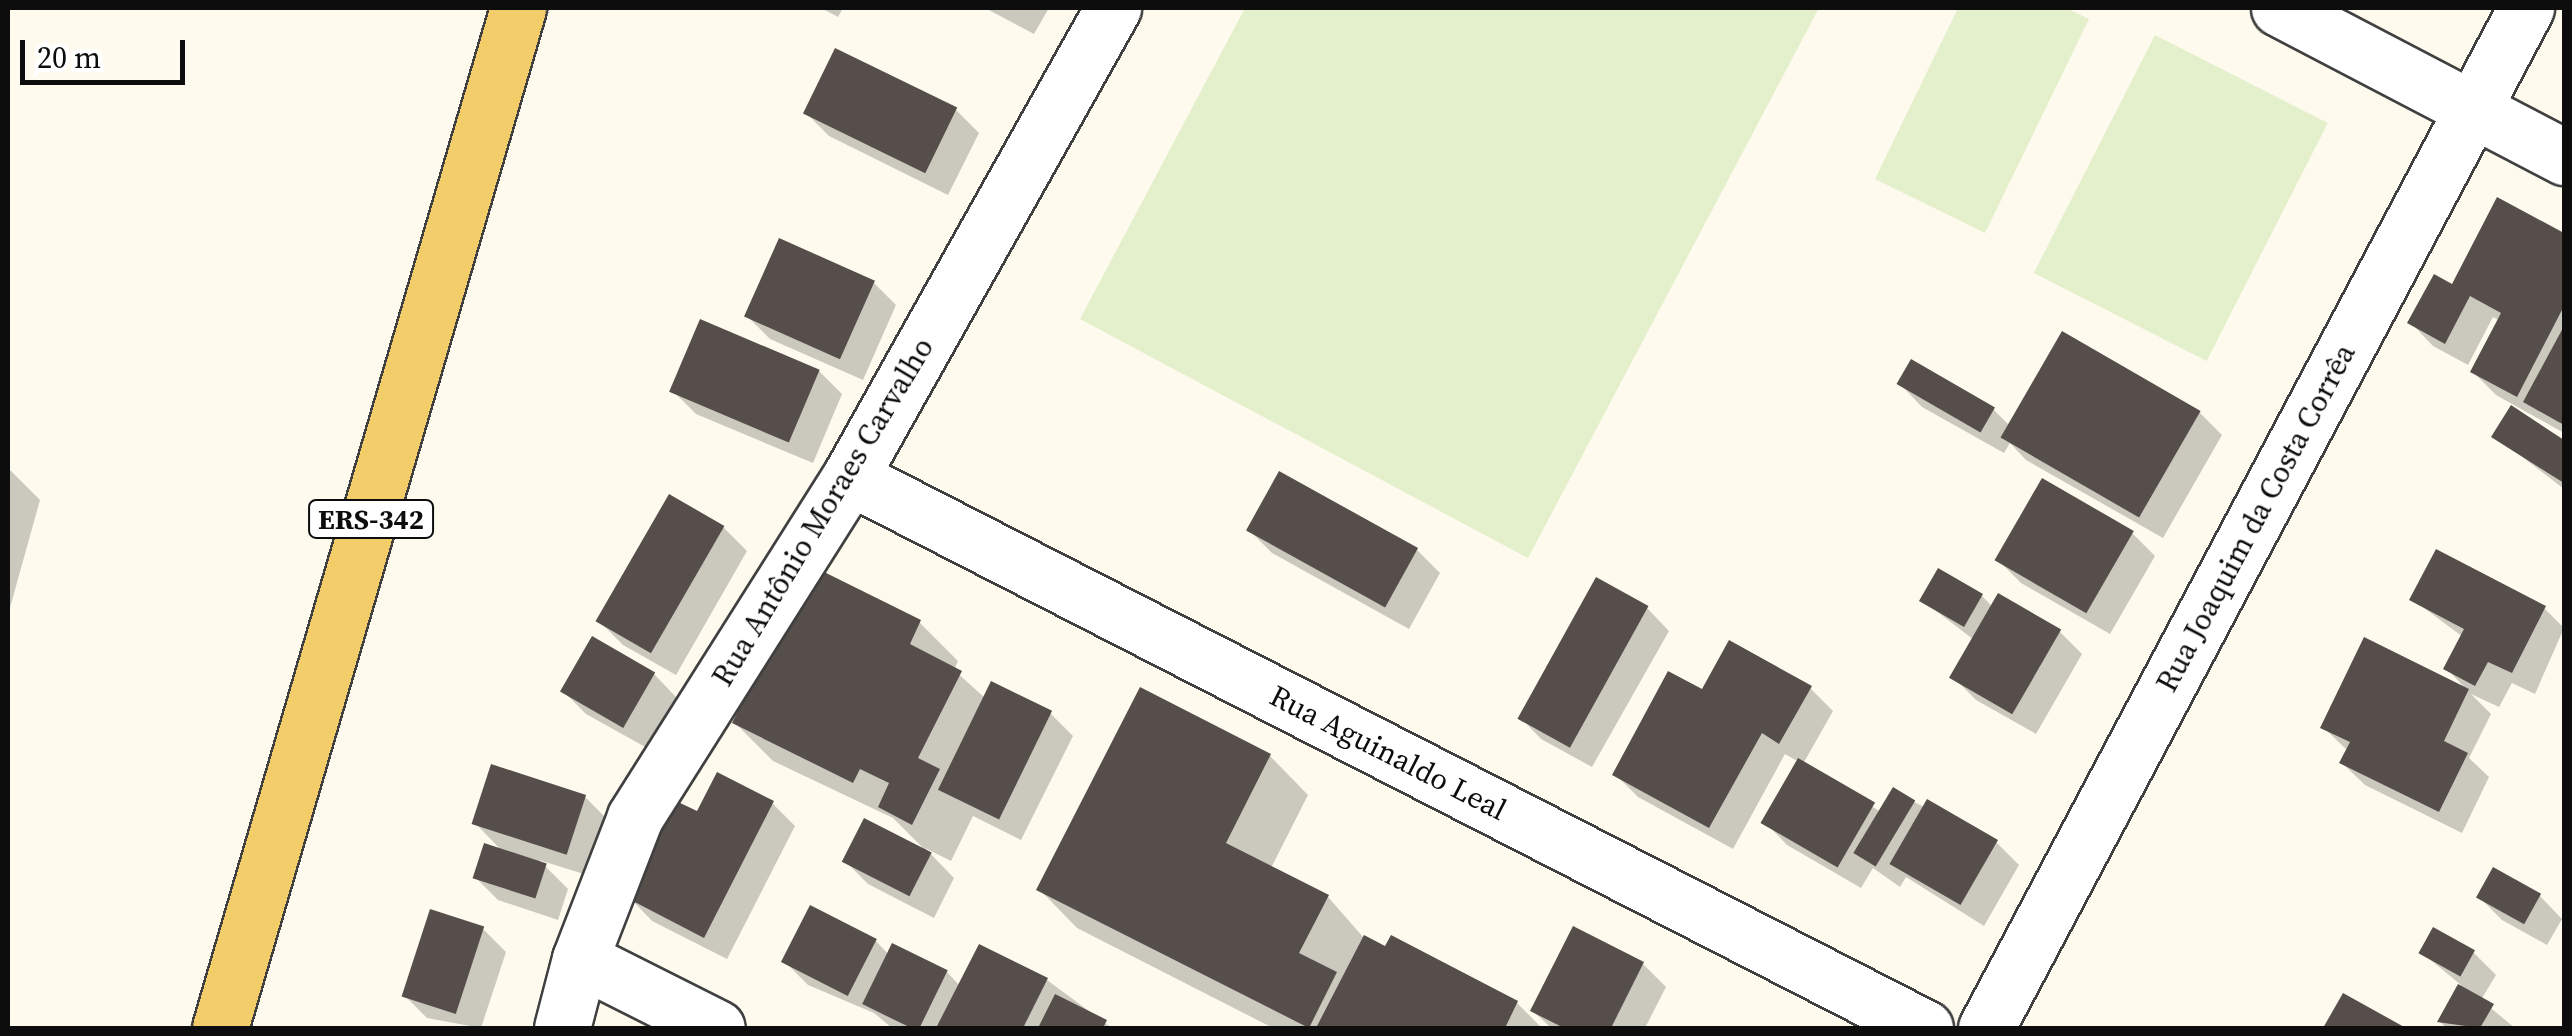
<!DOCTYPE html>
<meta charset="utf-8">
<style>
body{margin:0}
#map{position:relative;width:2572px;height:1036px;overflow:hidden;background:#fefbee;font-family:"Source Serif 4",serif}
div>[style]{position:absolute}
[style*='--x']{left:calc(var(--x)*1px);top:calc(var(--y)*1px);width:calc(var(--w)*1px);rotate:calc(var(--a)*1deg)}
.pitch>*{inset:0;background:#e4efcb;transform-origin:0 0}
.shadow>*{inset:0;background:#0003}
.building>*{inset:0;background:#564e4a;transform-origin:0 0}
.roads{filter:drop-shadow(2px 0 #404040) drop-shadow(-2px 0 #404040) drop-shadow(0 2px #404040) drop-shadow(0 -2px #404040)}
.minor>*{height:55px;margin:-27.5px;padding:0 27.5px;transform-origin:27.5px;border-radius:27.5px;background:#fff}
.primary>*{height:55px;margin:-27.5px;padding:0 27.5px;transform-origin:27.5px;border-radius:27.5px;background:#f3cd6a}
span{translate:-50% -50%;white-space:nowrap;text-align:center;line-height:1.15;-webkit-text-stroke:10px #fff;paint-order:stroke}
.shield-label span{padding:2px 8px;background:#fff;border:2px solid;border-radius:8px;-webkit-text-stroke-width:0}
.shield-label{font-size:28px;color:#0d0d0d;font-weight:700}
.street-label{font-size:30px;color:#0d0d0d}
.frame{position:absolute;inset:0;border:10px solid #0d0d0d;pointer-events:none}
.scale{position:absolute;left:20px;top:40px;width:165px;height:45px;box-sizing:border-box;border:5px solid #0d0d0d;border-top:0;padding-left:12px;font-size:30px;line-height:35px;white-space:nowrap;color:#0d0d0d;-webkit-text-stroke:8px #fff;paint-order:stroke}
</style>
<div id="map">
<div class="pitch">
<i style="clip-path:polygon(1245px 8px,1819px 8px,1528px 558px,1080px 319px)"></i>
<i style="clip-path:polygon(1958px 8px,2066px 8px,2089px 19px,1985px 233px,1875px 179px)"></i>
<i style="left:2155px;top:35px;width:194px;height:267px;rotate:27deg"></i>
</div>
<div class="shadow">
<i style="clip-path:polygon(821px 8px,843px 8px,838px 17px)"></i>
<i style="clip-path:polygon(985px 8px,1049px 8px,1034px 34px)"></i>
<i style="clip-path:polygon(956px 110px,979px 133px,948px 195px,829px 136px,806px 113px)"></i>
<i style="clip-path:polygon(2498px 201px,2564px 236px,2564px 433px,2496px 395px,2473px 372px,2500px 321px,2493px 317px,2468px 365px,2433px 346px,2411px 323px,2453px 287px)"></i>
<i style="clip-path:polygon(874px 283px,896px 305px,863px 380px,770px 339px,747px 316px)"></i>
<i style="clip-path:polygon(819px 371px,842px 394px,813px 463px,696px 414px,673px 391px)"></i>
<i style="clip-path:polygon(1900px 384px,1993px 409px,2010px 426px,2199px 412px,2222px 435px,2163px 538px,2026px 460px,2010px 443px,2004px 453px,1922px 407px)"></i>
<i style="clip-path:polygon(2512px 409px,2564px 443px,2564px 489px,2495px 436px)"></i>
<i style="clip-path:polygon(8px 468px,40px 500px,8px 615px)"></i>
<i style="clip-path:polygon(670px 497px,724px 528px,747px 551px,676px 675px,623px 645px,600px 622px)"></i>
<i style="clip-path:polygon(1249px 530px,1417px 550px,1440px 573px,1409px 629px,1272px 553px)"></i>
<i style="clip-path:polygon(2132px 533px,2155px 556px,2110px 634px,2021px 583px,1998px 560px)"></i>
<i style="clip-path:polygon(1982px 596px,1993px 607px,2059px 631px,2082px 654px,2036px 734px,1976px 700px,1953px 677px,1974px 640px,1922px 600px)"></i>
<i style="clip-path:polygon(2412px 599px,2544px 608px,2564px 628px,2535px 694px,2512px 683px,2499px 707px,2471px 694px,2491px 714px,2469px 758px,2489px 777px,2462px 833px,2365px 785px,2342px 763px,2348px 751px,2323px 727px,2466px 689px,2446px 668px,2463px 637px)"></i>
<i style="clip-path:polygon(1647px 608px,1669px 631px,1592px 767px,1541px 739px,1519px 716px)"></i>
<i style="clip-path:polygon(919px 622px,958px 661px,954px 670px,985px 698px,1050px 713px,1073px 736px,1021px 840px,973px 816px,951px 861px,925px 848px,954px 878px,934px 918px,868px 884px,845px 861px,926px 851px,893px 818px,773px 761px,735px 723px)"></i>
<i style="clip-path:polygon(654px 674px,676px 697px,647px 748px,586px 714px,563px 691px)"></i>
<i style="clip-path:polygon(1810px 688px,1833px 711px,1803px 764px,1881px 812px,1914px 802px,1996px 842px,2019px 865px,1984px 926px,1906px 877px,1900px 887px,1873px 868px,1861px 888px,1787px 845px,1765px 822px,1799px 762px,1785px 754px,1733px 849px,1638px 797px,1615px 774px,1703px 693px)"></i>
<i style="clip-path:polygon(1141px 690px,1270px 756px,1308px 795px,1271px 868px,1328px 897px,1364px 938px,1517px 1003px,1542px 1028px,1273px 1028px,1077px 928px,1039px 889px)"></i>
<i style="clip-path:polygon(585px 797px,608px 820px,590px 876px,539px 860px,568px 889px,558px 920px,498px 900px,476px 878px,503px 852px,475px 823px)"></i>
<i style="clip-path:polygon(772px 803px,795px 826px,727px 959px,652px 921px,630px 898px,698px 814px)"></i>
<i style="clip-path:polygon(2540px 896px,2562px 919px,2547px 945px,2502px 920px,2479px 897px)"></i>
<i style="clip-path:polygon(483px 929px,506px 952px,481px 1028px,427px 1018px,404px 995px)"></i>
<i style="clip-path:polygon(1574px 929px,1643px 964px,1666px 987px,1645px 1028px,1551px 1028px,1533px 1011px)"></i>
<i style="clip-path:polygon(876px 941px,889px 955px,893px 946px,947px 972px,960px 986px,1047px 980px,1112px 1028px,892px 1028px,874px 1013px,808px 985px,785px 962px)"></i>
<i style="clip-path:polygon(2421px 952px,2473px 952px,2496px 975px,2481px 1000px,2515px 1028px,2447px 1028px,2440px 1022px,2461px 985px)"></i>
</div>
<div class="building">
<i style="left:835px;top:48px;width:136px;height:73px;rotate:26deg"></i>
<i style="clip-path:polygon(2497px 197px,2564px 233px,2564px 306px,2517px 397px,2470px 372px,2501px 313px,2470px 296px,2445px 344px,2407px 323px,2434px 274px,2452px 284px)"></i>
<i style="left:779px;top:238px;width:105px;height:86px;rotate:24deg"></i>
<i style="left:700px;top:319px;width:130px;height:79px;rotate:23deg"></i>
<i style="clip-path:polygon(2564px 326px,2564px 425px,2523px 402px)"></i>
<i style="left:2062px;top:331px;width:160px;height:123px;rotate:30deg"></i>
<i style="left:1911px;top:359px;width:97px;height:29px;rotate:30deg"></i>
<i style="clip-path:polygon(2511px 405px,2564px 440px,2564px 483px,2491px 437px)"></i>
<i style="left:1279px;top:471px;width:159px;height:68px;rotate:29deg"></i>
<i style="left:2042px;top:478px;width:106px;height:95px;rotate:30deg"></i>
<i style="left:669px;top:494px;width:64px;height:147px;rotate:30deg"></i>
<i style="clip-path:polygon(2436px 549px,2546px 606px,2512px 673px,2488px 662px,2475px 686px,2443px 669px,2464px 629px,2409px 600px)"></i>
<i style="clip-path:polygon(810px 565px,921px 620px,910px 644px,962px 671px,918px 758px,940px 769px,912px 825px,878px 807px,889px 783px,860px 769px,853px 783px,732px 723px)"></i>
<i style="left:1938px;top:568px;width:52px;height:38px;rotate:30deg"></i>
<i style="left:1596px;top:577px;width:60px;height:162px;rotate:29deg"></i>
<i style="left:1998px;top:593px;width:73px;height:98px;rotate:30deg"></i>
<i style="left:592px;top:636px;width:73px;height:64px;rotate:30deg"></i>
<i style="clip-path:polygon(2364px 637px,2469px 689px,2444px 741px,2468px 753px,2439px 812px,2339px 763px,2350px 742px,2320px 728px)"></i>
<i style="clip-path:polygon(1729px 640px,1812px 686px,1779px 744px,1762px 733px,1709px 828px,1612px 775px,1668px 671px,1702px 689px)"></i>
<i style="left:991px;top:681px;width:68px;height:121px;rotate:26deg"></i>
<i style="clip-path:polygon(1140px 687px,1271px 754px,1226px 843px,1329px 895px,1299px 953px,1337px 972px,1309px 1028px,1036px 890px)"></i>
<i style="left:1798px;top:758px;width:89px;height:75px;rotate:30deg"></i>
<i style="left:491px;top:764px;width:100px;height:63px;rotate:18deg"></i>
<i style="clip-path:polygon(717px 772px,774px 801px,704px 938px,627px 898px,676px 801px,697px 811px)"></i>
<i style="left:1893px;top:787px;width:26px;height:77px;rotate:31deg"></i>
<i style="left:1927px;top:799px;width:82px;height:75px;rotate:30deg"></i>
<i style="left:864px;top:818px;width:76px;height:49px;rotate:27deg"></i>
<i style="left:484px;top:843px;width:66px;height:37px;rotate:18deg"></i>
<i style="left:2493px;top:867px;width:55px;height:35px;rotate:29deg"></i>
<i style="left:810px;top:905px;width:75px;height:64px;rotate:27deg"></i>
<i style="left:430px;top:909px;width:57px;height:92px;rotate:18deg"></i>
<i style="clip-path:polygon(1573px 926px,1644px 962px,1611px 1028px,1564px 1028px,1530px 1011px)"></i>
<i style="left:2433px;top:927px;width:48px;height:30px;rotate:29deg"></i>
<i style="clip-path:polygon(1364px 935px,1385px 946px,1391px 935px,1518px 1001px,1505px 1028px,1316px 1028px)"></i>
<i style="left:892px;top:943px;width:62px;height:68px;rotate:26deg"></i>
<i style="clip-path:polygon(979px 944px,1048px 978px,1023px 1028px,936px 1028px)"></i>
<i style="clip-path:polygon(2458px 984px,2494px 1004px,2480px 1028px,2437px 1022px)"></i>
<i style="clip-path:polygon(2343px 993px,2406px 1028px,2323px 1028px)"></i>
<i style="clip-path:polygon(1055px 994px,1107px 1020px,1103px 1028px,1038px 1028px)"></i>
</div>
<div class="roads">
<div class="minor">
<i style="--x:2279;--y:8;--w:322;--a:27.6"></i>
<i style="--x:850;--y:477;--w:1208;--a:27.14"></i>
<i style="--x:580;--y:959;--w:153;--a:26.7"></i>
<i style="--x:562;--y:1028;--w:71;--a:-75.4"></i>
<i style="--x:580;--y:959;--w:152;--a:-68.8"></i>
<i style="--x:635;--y:817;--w:402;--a:-57.7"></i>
<i style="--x:850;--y:477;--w:538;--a:-60.72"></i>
<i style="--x:1986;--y:1028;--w:1154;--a:-62.1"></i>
</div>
<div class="primary">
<i style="--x:220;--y:1028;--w:1063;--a:-73.71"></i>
</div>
</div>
<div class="shield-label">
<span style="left:371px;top:519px">ERS-342</span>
</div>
<div class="street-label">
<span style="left:823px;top:512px;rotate:-59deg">Rua Antônio Moraes Carvalho</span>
<span style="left:2256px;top:518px;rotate:-62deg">Rua Joaquim da Costa Corrêa</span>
<span style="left:1388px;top:753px;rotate:27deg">Rua Aguinaldo Leal</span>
</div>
<div class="frame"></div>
<div class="scale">20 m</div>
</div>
